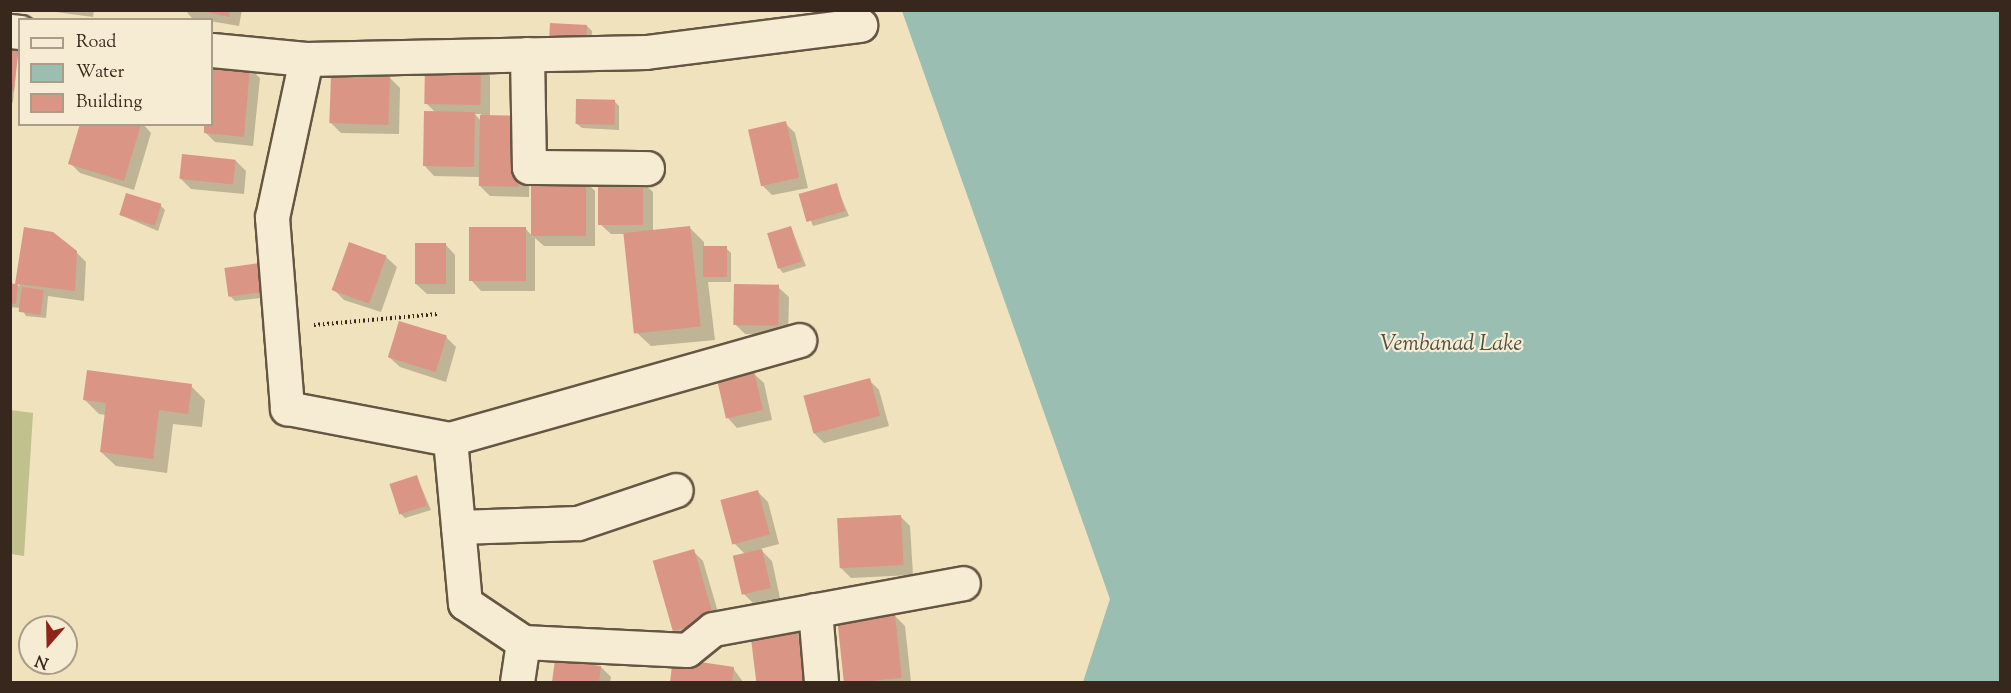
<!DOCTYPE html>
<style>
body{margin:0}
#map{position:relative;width:2011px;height:693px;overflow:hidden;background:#efe2bc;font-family:"Sorts Mill Goudy",serif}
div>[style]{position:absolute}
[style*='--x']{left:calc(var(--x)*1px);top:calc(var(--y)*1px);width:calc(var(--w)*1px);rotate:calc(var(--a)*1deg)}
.green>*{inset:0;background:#c0c18c}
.water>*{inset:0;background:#9abeb1}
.shadow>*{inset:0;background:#0003;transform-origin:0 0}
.building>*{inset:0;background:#db9585;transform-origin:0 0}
.path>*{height:4px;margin-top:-2px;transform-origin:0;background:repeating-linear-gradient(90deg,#37271c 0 1.5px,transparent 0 4.5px)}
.roads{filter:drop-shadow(2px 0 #655644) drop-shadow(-2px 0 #655644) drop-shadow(0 2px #655644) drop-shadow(0 -2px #655644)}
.minor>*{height:33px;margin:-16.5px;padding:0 16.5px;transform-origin:16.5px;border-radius:16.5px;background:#f5ecd3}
span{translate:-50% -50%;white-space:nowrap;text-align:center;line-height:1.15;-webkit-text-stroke:4.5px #f5ecd3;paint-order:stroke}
.water-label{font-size:22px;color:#504d41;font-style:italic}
.frame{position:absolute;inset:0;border:12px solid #37271c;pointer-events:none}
.legend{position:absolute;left:18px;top:18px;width:195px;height:108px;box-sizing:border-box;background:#f5ecd3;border:2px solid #a99d8a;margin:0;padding:8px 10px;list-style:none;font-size:18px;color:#37271c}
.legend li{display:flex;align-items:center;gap:12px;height:30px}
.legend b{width:30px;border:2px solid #a99d8a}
.north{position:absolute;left:18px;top:615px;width:60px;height:60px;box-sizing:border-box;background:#f5ecd3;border:2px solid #a99d8a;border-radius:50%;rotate:200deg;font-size:16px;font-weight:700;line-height:24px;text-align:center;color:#37271c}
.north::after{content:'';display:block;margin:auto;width:21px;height:27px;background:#8f2418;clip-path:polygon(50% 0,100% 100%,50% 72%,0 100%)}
</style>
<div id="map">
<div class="green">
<i style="clip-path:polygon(10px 410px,33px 413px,24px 556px,11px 554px)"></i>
</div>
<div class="water">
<i style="clip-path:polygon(902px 11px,2000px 11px,2000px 682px,1083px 682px,1110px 599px)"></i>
</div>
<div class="shadow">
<i style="clip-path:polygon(41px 10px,94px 10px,93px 17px)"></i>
<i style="clip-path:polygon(185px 10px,242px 10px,239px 26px,192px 18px)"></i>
<i style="clip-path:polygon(587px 26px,592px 31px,591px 52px,556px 51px)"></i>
<i style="left:10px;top:34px;width:10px;height:68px;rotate:6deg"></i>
<i style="clip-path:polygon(212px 64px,249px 68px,260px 78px,253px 146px,215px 142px,205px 132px,212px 124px)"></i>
<i style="clip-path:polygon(evenodd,480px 66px,490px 76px,490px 117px,530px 128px,529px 197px,490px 196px,480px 186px,480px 177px,434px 176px,424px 165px,436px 113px,426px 103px,480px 66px,475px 114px,481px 114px,481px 121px,475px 114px)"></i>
<i style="clip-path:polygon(390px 78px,400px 88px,399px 134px,341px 133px,331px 123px)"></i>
<i style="clip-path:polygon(614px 101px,619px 106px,619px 130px,582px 128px,577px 124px)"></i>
<i style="clip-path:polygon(785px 123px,795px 133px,808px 188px,772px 195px,762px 185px)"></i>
<i style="clip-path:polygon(81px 124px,143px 124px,151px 133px,134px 190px,80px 173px,70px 163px)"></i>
<i style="clip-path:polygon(236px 161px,246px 171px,244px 194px,191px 189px,181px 179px)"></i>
<i style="clip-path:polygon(533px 181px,585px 181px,595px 191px,595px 246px,544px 246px,535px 238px,535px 291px,481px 291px,471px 280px,525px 228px,533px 237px)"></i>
<i style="clip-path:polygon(642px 182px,653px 192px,653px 231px,689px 227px,704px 242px,704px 248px,726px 248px,731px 253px,731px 282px,708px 282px,715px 340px,651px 346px,636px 332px,625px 234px,611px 234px,600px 224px)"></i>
<i style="clip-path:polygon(836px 185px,849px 216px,813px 226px,801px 195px)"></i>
<i style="clip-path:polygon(160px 205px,165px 210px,158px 231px,120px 215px)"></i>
<i style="clip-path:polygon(791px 227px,806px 266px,783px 273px,779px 268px)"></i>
<i style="clip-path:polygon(445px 244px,455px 255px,455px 294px,427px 294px,416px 284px)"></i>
<i style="clip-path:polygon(76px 252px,86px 262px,84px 301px,48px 296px,46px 318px,26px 316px,21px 308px,10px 307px,10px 285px,20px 286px,17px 283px)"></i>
<i style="clip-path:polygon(386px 257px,397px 267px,381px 312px,344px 300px,334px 290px)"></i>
<i style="clip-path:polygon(260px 265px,268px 297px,235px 301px,230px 296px)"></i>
<i style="clip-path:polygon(778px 287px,789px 297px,788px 336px,745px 334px,735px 324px)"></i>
<i style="clip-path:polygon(446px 337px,456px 347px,446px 382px,400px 367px,389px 357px)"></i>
<i style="clip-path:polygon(753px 373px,764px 383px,772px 420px,737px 428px,727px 417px)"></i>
<i style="clip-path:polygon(869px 380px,879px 390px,889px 426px,824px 443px,814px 433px)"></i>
<i style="clip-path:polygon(191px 386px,205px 400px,202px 427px,173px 424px,167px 473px,116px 466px,101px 452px,106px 415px,99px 414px,85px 400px)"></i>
<i style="clip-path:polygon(417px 477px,431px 510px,405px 518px,400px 513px)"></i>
<i style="clip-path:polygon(758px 492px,768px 502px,779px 544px,760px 549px,772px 561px,780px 598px,753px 603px,743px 593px,745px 554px,734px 543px)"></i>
<i style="clip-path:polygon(900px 516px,910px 526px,913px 575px,851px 578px,841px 568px)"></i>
<i style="clip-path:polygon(693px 551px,703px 561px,723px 629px,684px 640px,674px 630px)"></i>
<i style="clip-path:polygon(895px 616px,905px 626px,911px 682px,845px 682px,838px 621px)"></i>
<i style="clip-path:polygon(796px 630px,807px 640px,812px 682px,758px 682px,752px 635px)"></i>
<i style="clip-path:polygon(674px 659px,733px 668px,743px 682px,671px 682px)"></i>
<i style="clip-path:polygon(556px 661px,601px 667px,611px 677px,610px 682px,554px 682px)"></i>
</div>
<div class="building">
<i style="clip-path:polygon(200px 10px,230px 10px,229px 17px)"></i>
<i style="left:550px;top:23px;width:37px;height:24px;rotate:3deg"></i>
<i style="left:10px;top:33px;width:10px;height:57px;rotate:6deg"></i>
<i style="clip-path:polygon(212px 63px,250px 67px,244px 137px,204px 133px,204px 124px,212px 124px)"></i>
<i style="left:425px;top:63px;width:56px;height:41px;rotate:1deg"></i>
<i style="left:331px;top:75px;width:59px;height:48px;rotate:2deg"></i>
<i style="left:576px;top:99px;width:39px;height:25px;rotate:1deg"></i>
<i style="left:424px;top:111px;width:51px;height:55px;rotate:1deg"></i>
<i style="left:480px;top:115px;width:40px;height:71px;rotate:1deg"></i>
<i style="left:786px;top:121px;width:58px;height:39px;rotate:77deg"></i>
<i style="clip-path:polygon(80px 124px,141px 124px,124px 181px,68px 164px)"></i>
<i style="left:182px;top:154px;width:54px;height:25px;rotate:6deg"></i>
<i style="left:531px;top:180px;width:55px;height:56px"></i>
<i style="left:598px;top:180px;width:45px;height:45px"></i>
<i style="left:837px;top:183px;width:29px;height:40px;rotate:74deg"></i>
<i style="left:126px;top:193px;width:37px;height:23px;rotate:17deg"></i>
<i style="left:690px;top:226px;width:101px;height:67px;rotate:84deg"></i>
<i style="left:791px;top:226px;width:37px;height:25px;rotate:73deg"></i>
<i style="clip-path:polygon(24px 227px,53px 232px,77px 251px,75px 291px,18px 284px,16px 304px,10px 303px,10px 283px,15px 284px)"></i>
<i style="left:469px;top:227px;width:57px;height:54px"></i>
<i style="left:349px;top:242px;width:40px;height:51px;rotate:20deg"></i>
<i style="left:415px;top:243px;width:31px;height:41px"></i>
<i style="left:703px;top:246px;width:24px;height:31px"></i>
<i style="left:260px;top:263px;width:29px;height:36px;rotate:82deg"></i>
<i style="left:734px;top:284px;width:45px;height:41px;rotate:1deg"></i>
<i style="left:22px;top:287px;width:22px;height:25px;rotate:8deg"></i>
<i style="left:399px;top:321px;width:50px;height:38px;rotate:17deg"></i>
<i style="clip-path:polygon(87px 370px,192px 384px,188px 414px,159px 410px,153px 459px,100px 452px,106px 403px,83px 400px)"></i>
<i style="left:754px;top:371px;width:40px;height:38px;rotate:77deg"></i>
<i style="left:870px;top:378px;width:39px;height:69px;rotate:75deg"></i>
<i style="left:417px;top:475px;width:32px;height:29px;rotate:72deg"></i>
<i style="left:758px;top:490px;width:46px;height:39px;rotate:75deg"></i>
<i style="left:901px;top:515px;width:50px;height:64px;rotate:87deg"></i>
<i style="left:694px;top:549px;width:73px;height:43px;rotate:74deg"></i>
<i style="left:762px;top:549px;width:40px;height:30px;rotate:77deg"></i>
<i style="left:895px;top:614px;width:64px;height:58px;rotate:84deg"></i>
<i style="left:797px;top:628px;width:54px;height:47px;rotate:83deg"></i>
<i style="clip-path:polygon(673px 658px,734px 667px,732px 682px,670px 682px)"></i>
<i style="clip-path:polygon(555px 660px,601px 666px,599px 682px,552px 682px)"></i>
</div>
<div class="path">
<i style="--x:314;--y:325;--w:124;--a:-5.1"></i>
</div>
<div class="roads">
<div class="minor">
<i style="--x:10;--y:31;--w:10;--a:6"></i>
<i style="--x:212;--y:50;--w:94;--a:5.5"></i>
<i style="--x:306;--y:59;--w:162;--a:102.1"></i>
<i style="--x:272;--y:217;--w:192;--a:85.5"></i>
<i style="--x:287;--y:408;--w:166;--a:10.8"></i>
<i style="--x:450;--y:439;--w:165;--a:84.8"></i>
<i style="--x:465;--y:603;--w:70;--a:33.9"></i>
<i style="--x:523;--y:642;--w:40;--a:98.5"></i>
<i style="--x:527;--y:54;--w:113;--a:89"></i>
<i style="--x:529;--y:167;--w:118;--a:0.5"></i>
<i style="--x:306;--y:59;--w:340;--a:-1.2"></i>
<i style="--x:646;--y:52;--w:216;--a:-7.2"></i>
<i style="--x:450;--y:439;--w:363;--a:-15.8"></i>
<i style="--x:458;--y:527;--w:120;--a:-1.9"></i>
<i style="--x:578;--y:523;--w:103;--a:-18.6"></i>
<i style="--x:815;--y:610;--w:72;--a:85.2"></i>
<i style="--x:523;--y:642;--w:164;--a:2.8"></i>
<i style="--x:687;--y:650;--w:33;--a:-39"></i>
<i style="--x:713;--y:629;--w:254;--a:-10.4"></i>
</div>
</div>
<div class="water-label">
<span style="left:1451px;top:346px">Vembanad Lake</span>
</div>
<div class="frame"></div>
<ul class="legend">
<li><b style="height:8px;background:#f5ecd3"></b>Road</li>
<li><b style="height:16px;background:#9abeb1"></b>Water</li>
<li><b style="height:16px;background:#db9585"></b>Building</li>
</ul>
<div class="north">N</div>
</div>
